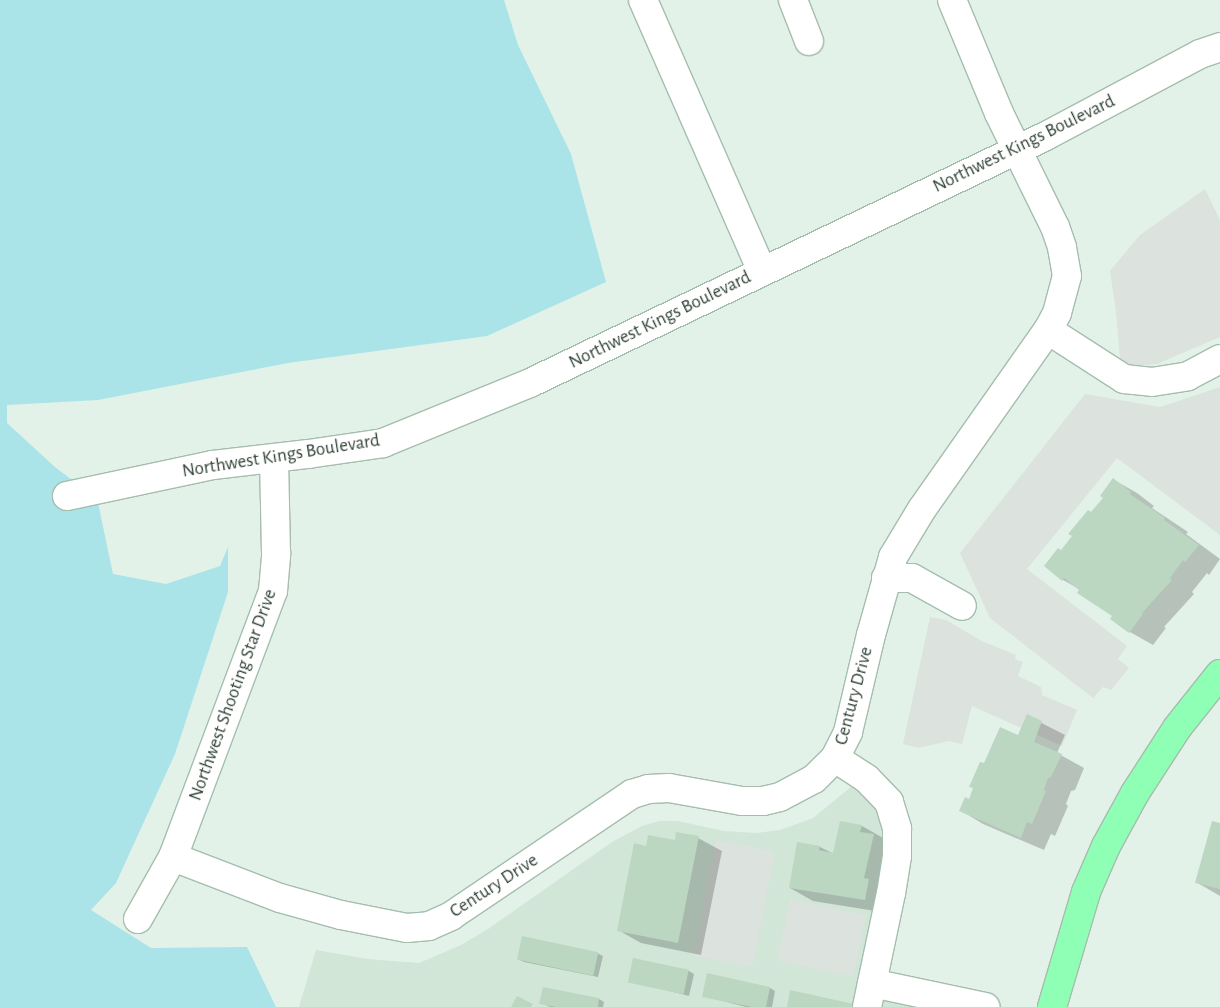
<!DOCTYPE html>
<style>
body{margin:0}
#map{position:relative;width:1220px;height:1007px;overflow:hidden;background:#e3f2e8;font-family:"Alegreya Sans",sans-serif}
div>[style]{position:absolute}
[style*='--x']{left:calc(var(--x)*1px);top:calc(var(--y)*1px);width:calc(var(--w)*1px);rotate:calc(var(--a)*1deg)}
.residential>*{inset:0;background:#d1e6d7}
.green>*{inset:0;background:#aae3e8}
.parking>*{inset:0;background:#dce2dd;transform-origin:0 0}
.shadow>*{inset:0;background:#0003}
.building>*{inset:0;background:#bbd7c1;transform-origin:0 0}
.roads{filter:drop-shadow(1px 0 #a5bdad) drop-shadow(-1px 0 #a5bdad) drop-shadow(0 1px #a5bdad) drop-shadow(0 -1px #a5bdad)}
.minor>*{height:28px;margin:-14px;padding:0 14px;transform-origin:14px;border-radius:14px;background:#fff}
.major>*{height:28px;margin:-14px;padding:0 14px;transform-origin:14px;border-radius:14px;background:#8fffb5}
span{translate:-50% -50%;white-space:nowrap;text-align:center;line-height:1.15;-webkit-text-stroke:4px #fff;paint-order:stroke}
.street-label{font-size:19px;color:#334437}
</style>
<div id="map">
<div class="residential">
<i style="clip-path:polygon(857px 782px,890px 826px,859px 993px,928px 1007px,299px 1007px,316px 950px,368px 959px,419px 963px,461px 945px,488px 929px,612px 842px,642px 826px,659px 821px,678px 821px,724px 831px,757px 833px,780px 830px,813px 818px)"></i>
</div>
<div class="green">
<i style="clip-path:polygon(0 0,504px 0,518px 45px,571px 154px,606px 282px,487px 336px,288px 363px,98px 400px,7px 405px,7px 423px,56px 468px,97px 498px,113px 574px,166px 584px,220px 566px,228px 547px,228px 592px,175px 754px,116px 883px,91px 910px,151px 948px,247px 947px,276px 1007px,0 1007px)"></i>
</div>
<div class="parking">
<i style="clip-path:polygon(1205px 189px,1220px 220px,1220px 337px,1157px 364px,1133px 366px,1120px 359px,1116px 312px,1110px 271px,1140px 235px)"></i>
<i style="clip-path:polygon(1220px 387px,1220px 535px,1117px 458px,1027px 569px,1127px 646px,1118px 659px,1129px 668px,1111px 690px,1103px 687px,1093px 698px,990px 618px,960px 553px,1085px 394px,1160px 407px)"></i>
<i style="clip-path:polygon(930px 617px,946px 620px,982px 641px,1016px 655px,1015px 659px,1023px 662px,1018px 676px,1041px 687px,1042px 695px,1077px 710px,1062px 746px,972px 706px,962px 744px,949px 741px,918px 748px,903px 744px)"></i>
<i style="left:716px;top:840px;width:60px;height:118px;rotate:11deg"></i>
<i style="left:790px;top:899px;width:78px;height:63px;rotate:12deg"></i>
</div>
<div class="shadow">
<i style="clip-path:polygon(1114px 480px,1137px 493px,1154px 506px,1152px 508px,1188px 532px,1186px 534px,1220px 559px,1209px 575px,1207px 573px,1192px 592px,1194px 594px,1164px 627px,1166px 628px,1153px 645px,1130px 632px,1114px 616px,1081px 590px,1063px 580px,1061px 552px,1105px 497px)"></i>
<i style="clip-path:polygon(1028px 716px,1065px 735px,1057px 753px,1084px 768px,1075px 790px,1071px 791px,1066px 804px,1068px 806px,1055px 836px,1051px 834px,1044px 850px,983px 824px,960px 810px,969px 801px,984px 765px,1019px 736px)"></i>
<i style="clip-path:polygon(841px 822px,862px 826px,885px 839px,888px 913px,813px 901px,790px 888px,798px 843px,820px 847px,834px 854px)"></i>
<i style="clip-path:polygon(1220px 824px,1220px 896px,1196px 882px)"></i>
<i style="clip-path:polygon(698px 838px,722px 851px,701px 955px,641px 943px,618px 930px,647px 847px)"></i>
<i style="clip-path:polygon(597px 953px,603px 956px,598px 977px,524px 962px,518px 959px)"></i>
<i style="clip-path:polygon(689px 971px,694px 974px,689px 996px,630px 981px)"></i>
<i style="clip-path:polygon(770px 988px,775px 991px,772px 1007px,746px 1007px,703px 996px)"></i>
<i style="clip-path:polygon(599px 999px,604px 1002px,603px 1007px,550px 1007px,541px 1003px)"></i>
</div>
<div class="building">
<i style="clip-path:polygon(1113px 478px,1131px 492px,1130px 494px,1165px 518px,1164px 520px,1199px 545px,1185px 562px,1183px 560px,1170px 578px,1172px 580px,1142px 613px,1143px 614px,1129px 633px,1110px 619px,1112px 616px,1077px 593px,1079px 590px,1064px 578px,1062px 581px,1044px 566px,1058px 548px,1061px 550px,1072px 536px,1068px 534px,1088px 510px,1091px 512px,1103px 498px,1100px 496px)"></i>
<i style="clip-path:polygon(1027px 714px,1042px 721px,1034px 742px,1062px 754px,1051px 777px,1048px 778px,1044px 790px,1046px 791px,1032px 824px,1027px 822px,1021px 838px,959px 811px,965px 797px,969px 799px,973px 788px,969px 787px,980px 762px,984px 763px,1000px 727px,1018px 735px)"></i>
<i style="clip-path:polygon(840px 821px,862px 825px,860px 832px,874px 834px,864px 878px,869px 879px,865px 900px,789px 888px,797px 842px,820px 846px,819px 850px,833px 853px)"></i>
<i style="clip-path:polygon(1212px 821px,1220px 823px,1220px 889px,1195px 883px)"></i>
<i style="clip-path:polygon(676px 832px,699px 836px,678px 943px,617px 931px,634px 843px,646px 846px,648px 835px,675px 840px)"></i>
<i style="left:522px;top:936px;width:78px;height:24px;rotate:12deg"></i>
<i style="left:633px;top:958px;width:57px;height:25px;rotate:12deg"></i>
<i style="clip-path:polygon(707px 973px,770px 987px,766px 1007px,752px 1007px,702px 997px)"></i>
<i style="clip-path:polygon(543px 987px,599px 998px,598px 1007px,556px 1007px,539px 1004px)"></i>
<i style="clip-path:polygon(790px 990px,854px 1004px,853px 1007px,787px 1007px)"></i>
<i style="clip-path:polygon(517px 996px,533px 1004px,531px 1007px,511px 1007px)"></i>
</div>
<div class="roads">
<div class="minor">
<i style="--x:643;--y:0;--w:296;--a:66.3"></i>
<i style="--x:793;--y:0;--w:44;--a:68.7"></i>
<i style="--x:1048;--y:330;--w:90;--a:32.8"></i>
<i style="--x:1124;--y:379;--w:28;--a:6"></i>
<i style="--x:1152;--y:382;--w:36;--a:-9"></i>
<i style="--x:1188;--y:376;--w:36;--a:-28"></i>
<i style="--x:67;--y:496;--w:149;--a:-12"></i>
<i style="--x:213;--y:465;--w:96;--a:-6.6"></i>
<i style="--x:308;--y:454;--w:76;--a:-8.3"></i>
<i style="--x:383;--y:443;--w:159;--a:-22.2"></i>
<i style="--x:530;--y:383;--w:570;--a:-25.58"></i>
<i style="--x:1044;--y:137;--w:177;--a:-28"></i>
<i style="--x:1200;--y:54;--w:21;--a:-19"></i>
<i style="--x:886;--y:578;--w:26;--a:0"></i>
<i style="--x:912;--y:578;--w:57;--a:29.2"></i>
<i style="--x:835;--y:758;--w:38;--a:33"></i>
<i style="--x:867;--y:779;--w:32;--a:46"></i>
<i style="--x:889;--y:802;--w:28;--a:73"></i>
<i style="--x:897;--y:829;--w:27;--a:90"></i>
<i style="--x:897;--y:856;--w:37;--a:99"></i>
<i style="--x:891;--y:893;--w:116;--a:101.9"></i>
<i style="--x:173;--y:857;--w:115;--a:21"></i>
<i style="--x:280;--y:898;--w:63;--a:15.6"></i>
<i style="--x:341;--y:915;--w:67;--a:11.1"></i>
<i style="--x:407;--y:928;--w:22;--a:-5"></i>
<i style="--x:429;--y:926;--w:24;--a:-24"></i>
<i style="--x:451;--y:916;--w:218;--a:-34"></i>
<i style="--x:632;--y:794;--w:17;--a:-17"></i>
<i style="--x:648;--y:789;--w:21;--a:-3"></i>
<i style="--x:669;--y:788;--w:74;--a:10.1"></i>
<i style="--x:742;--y:801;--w:21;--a:0"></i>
<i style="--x:763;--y:801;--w:17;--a:-13"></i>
<i style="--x:780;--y:797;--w:38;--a:-28"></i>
<i style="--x:814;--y:779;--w:30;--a:-45"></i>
<i style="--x:835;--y:758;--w:29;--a:-63"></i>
<i style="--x:848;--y:732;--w:100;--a:-76.7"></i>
<i style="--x:871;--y:635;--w:81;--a:-74.2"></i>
<i style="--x:893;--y:557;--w:56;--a:-58.9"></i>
<i style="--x:922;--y:509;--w:219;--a:-54.9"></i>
<i style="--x:1048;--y:330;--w:19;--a:-62"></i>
<i style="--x:1057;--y:313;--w:38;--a:-75"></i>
<i style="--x:1067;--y:276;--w:29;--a:-100"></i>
<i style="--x:1062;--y:247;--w:21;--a:-109"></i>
<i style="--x:1055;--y:227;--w:127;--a:-116.2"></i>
<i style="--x:999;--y:113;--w:122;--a:-112.6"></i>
<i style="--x:138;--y:919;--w:71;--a:-60.6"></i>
<i style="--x:173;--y:857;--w:284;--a:-69.4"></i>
<i style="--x:273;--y:591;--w:38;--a:-85"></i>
<i style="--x:276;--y:553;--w:95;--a:-91.2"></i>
<i style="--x:872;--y:983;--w:116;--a:12"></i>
</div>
<div class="major">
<i style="--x:1052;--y:1007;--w:120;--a:-73.5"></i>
<i style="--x:1086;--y:892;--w:50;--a:-66.5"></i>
<i style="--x:1106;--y:846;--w:60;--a:-61.3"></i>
<i style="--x:1135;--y:793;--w:77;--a:-57.1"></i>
<i style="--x:1177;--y:728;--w:69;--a:-51.5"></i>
</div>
</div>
<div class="street-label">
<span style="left:1024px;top:144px;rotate:-26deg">Northwest Kings Boulevard</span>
<span style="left:660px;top:320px;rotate:-26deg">Northwest Kings Boulevard</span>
<span style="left:281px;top:456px;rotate:-9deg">Northwest Kings Boulevard</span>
<span style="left:233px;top:695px;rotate:-70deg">Northwest Shooting Star Drive</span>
<span style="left:854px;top:696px;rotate:-75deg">Century Drive</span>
<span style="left:494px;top:886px;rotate:-33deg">Century Drive</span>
</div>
</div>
